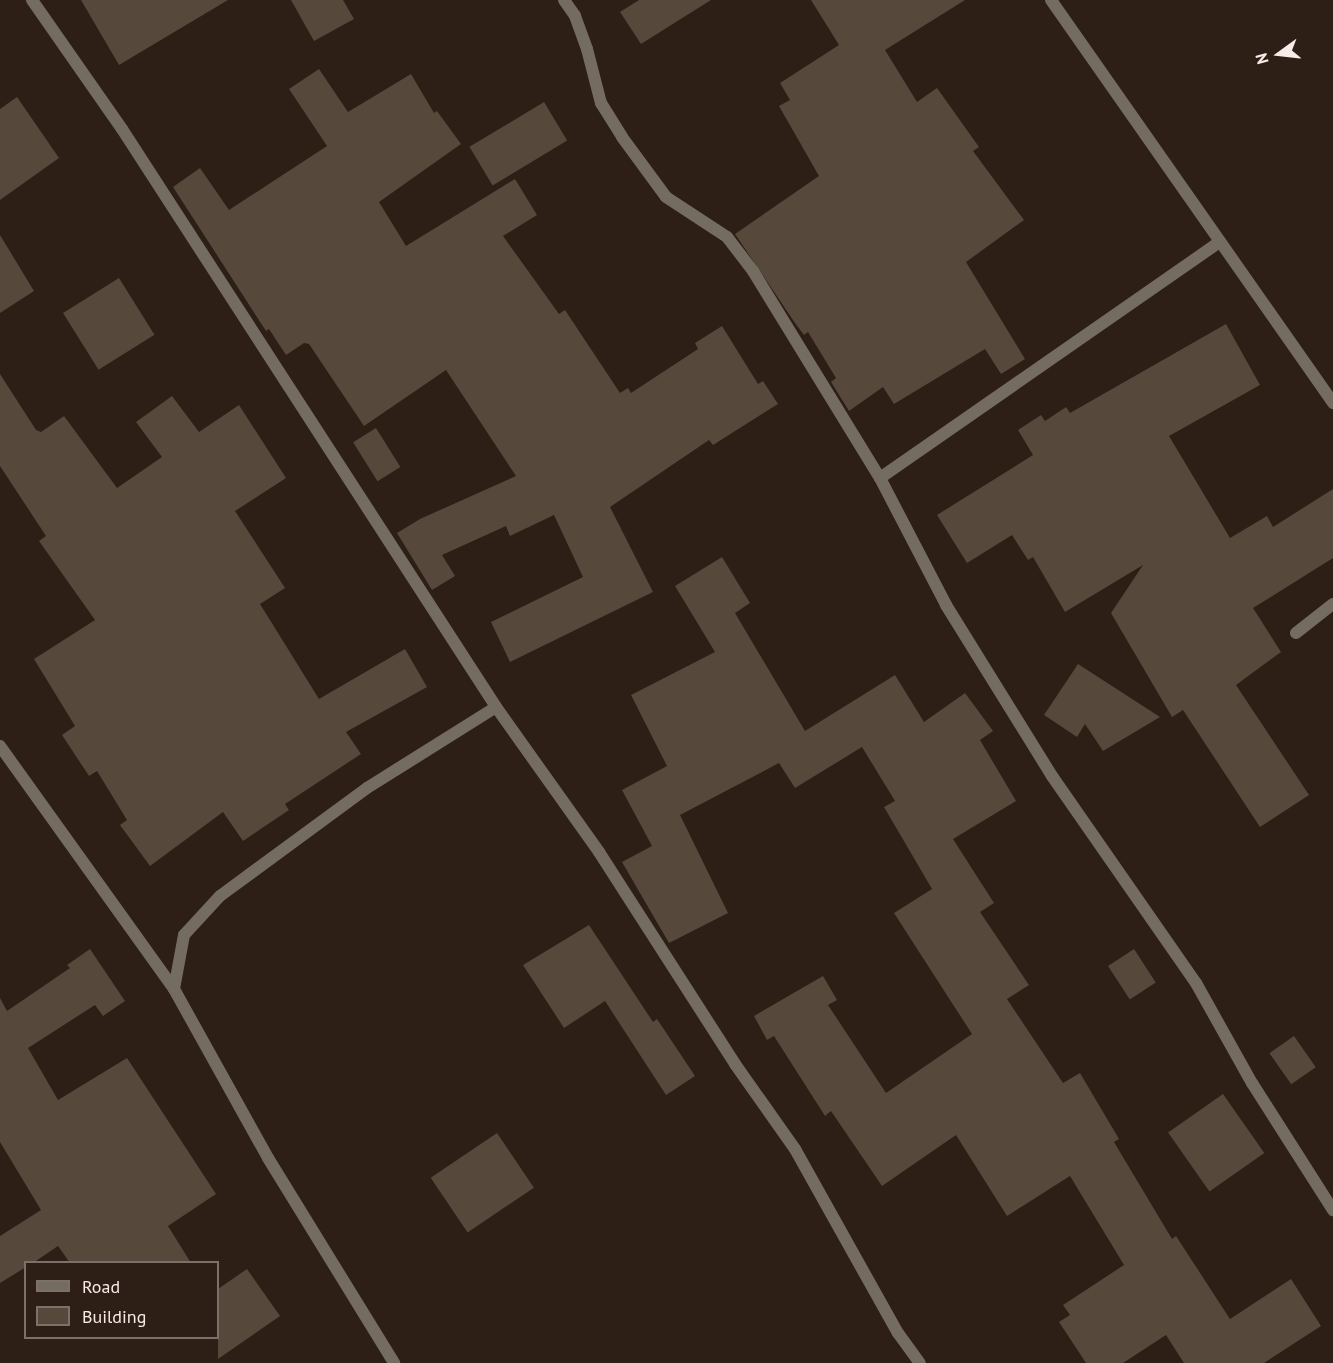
<!DOCTYPE html>
<style>
body{margin:0}
#map{position:relative;width:1333px;height:1363px;overflow:hidden;background:#2d1e16;font-family:"PT Sans",sans-serif}
div>[style]{position:absolute}
[style*='--x']{left:calc(var(--x)*1px);top:calc(var(--y)*1px);width:calc(var(--w)*1px);rotate:calc(var(--a)*1deg)}
.building>*{inset:0;background:#56483b;transform-origin:0 0}
.minor>*{height:12px;margin:-6px;padding:0 6px;transform-origin:6px;border-radius:6px;background:#746c60}
span{translate:-50% -50%;white-space:nowrap;text-align:center;line-height:1.15;-webkit-text-stroke:4.5px #2d1e16;paint-order:stroke}
.legend{position:absolute;left:24px;top:1261px;width:195px;height:78px;box-sizing:border-box;background:#2d1e16;border:2px solid #7d7069;margin:0;padding:8px 10px;list-style:none;font-size:18px;color:#f6ebe6}
.legend li{display:flex;align-items:center;gap:12px;height:30px}
.legend b{width:30px;border:2px solid #7d7069}
.north{position:absolute;left:1249px;top:24px;width:60px;height:60px;-webkit-text-stroke:4px #2d1e16;paint-order:stroke;rotate:255deg;font-size:16px;font-weight:700;line-height:24px;text-align:center;color:#f6ebe6}
.north::after{content:'';display:block;margin:auto;width:21px;height:27px;background:#f6ebe6;clip-path:polygon(50% 0,100% 100%,50% 72%,0 100%)}
</style>
<div id="map">
<div class="building">
<i style="clip-path:polygon(81px 0,228px 0,119px 65px)"></i>
<i style="clip-path:polygon(291px 0,343px 0,354px 19px,314px 41px)"></i>
<i style="clip-path:polygon(639px 0,711px 0,641px 44px,620px 12px)"></i>
<i style="clip-path:polygon(811px 0,965px 0,885px 50px,917px 102px,937px 88px,979px 147px,973px 151px,1024px 220px,966px 262px,1025px 359px,1001px 374px,985px 349px,894px 404px,883px 387px,849px 411px,831px 382px,836px 378px,808px 332px,804px 335px,795px 323px,735px 234px,819px 176px,779px 106px,790px 100px,780px 83px,839px 45px)"></i>
<i style="clip-path:polygon(319px 69px,348px 112px,411px 74px,434px 113px,437px 111px,461px 144px,379px 202px,406px 246px,515px 179px,537px 215px,503px 236px,559px 314px,565px 310px,620px 393px,628px 388px,631px 393px,698px 349px,695px 343px,722px 326px,758px 384px,763px 381px,778px 404px,713px 445px,709px 440px,610px 507px,653px 592px,510px 662px,491px 622px,583px 577px,554px 515px,510px 536px,506px 526px,442px 555px,455px 576px,432px 590px,397px 533px,420px 519px,516px 476px,446px 370px,364px 426px,309px 344px,304px 343px,286px 355px,269px 329px,266px 331px,173px 187px,200px 168px,229px 210px,327px 146px,289px 89px)"></i>
<i style="clip-path:polygon(17px 97px,59px 158px,0 200px,0 109px)"></i>
<i style="left:544px;top:102px;width:45px;height:87px;rotate:59deg"></i>
<i style="clip-path:polygon(0 235px,34px 291px,0 313px)"></i>
<i style="left:119px;top:278px;width:67px;height:66px;rotate:58deg"></i>
<i style="clip-path:polygon(1226px 324px,1260px 385px,1169px 436px,1230px 538px,1267px 516px,1273px 527px,1333px 489px,1333px 558px,1253px 608px,1281px 652px,1236px 685px,1309px 795px,1260px 827px,1183px 710px,1172px 717px,1111px 613px,1143px 565px,1065px 612px,1033px 557px,1028px 560px,1012px 535px,967px 563px,937px 515px,1033px 455px,1018px 430px,1041px 415px,1045px 421px,1066px 407px,1070px 413px)"></i>
<i style="clip-path:polygon(0 374px,36px 430px,41px 432px,64px 416px,117px 488px,162px 457px,136px 422px,172px 396px,199px 432px,239px 405px,286px 478px,235px 511px,285px 588px,260px 604px,319px 699px,405px 649px,427px 687px,346px 732px,361px 754px,285px 804px,289px 810px,243px 841px,223px 812px,150px 866px,120px 825px,127px 820px,97px 771px,89px 776px,62px 735px,75px 726px,34px 659px,95px 620px,39px 541px,46px 536px,0 466px)"></i>
<i style="left:376px;top:428px;width:46px;height:27px;rotate:58deg"></i>
<i style="clip-path:polygon(722px 557px,750px 603px,735px 613px,805px 731px,895px 675px,924px 722px,965px 693px,993px 731px,980px 740px,1016px 801px,953px 839px,994px 903px,980px 912px,1029px 985px,1007px 999px,1063px 1083px,1080px 1073px,1119px 1139px,1114px 1142px,1172px 1239px,1176px 1236px,1230px 1319px,1291px 1279px,1321px 1326px,1264px 1363px,1184px 1363px,1166px 1335px,1123px 1363px,1086px 1363px,1059px 1322px,1070px 1315px,1063px 1305px,1124px 1265px,1070px 1176px,1007px 1216px,956px 1135px,882px 1186px,831px 1111px,825px 1116px,774px 1036px,767px 1040px,754px 1016px,823px 976px,837px 1000px,828px 1005px,886px 1093px,972px 1034px,894px 913px,932px 889px,884px 807px,895px 801px,862px 747px,795px 788px,779px 763px,680px 815px,728px 913px,669px 943px,622px 862px,652px 846px,622px 790px,667px 766px,631px 695px,715px 652px,675px 586px)"></i>
<i style="clip-path:polygon(1078px 664px,1160px 717px,1103px 751px,1085px 724px,1077px 737px,1044px 715px)"></i>
<i style="clip-path:polygon(589px 925px,653px 1022px,657px 1019px,695px 1076px,666px 1095px,605px 1001px,564px 1028px,523px 965px)"></i>
<i style="clip-path:polygon(90px 949px,125px 1001px,103px 1016px,95px 1005px,28px 1048px,58px 1100px,127px 1058px,216px 1194px,168px 1226px,191px 1263px,70px 1263px,58px 1246px,33px 1263px,26px 1263px,26px 1267px,0 1283px,0 1236px,41px 1210px,0 1142px,0 998px,7px 1011px,70px 968px,67px 965px)"></i>
<i style="left:1134px;top:949px;width:40px;height:31px;rotate:57deg"></i>
<i style="left:1294px;top:1036px;width:38px;height:30px;rotate:55deg"></i>
<i style="left:1223px;top:1094px;width:72px;height:67px;rotate:55deg"></i>
<i style="left:497px;top:1133px;width:66px;height:80px;rotate:56deg"></i>
<i style="clip-path:polygon(247px 1269px,280px 1316px,218px 1359px,218px 1289px)"></i>
</div>
<div class="minor">
<i style="--x:32;--y:0;--w:157;--a:55.1"></i>
<i style="--x:122;--y:129;--w:688;--a:57.09"></i>
<i style="--x:496;--y:707;--w:178;--a:54.6"></i>
<i style="--x:599;--y:852;--w:252;--a:57.3"></i>
<i style="--x:735;--y:1064;--w:104;--a:54.8"></i>
<i style="--x:795;--y:1149;--w:211;--a:60.8"></i>
<i style="--x:898;--y:1333;--w:37;--a:54"></i>
<i style="--x:564;--y:0;--w:19;--a:55"></i>
<i style="--x:575;--y:16;--w:35;--a:70"></i>
<i style="--x:587;--y:49;--w:56;--a:75.5"></i>
<i style="--x:601;--y:103;--w:40;--a:58"></i>
<i style="--x:622;--y:137;--w:74;--a:53.7"></i>
<i style="--x:666;--y:197;--w:73;--a:33.3"></i>
<i style="--x:727;--y:237;--w:43;--a:52.6"></i>
<i style="--x:753;--y:271;--w:243;--a:58.5"></i>
<i style="--x:880;--y:478;--w:143;--a:62.5"></i>
<i style="--x:946;--y:605;--w:201;--a:58.2"></i>
<i style="--x:1052;--y:776;--w:252;--a:55.2"></i>
<i style="--x:1196;--y:983;--w:115;--a:60.8"></i>
<i style="--x:1252;--y:1083;--w:151;--a:57.5"></i>
<i style="--x:1051;--y:0;--w:492;--a:55"></i>
<i style="--x:880;--y:478;--w:413;--a:-34.8"></i>
<i style="--x:1296;--y:633;--w:47;--a:-38.1"></i>
<i style="--x:0;--y:746;--w:299;--a:54.4"></i>
<i style="--x:174;--y:989;--w:193;--a:60.9"></i>
<i style="--x:268;--y:1158;--w:241;--a:58.4"></i>
<i style="--x:174;--y:989;--w:55;--a:-79.5"></i>
<i style="--x:184;--y:935;--w:53;--a:-47.3"></i>
<i style="--x:220;--y:896;--w:182;--a:-36.3"></i>
<i style="--x:367;--y:788;--w:152;--a:-32.1"></i>
</div>
<ul class="legend">
<li><b style="height:8px;background:#746c60"></b>Road</li>
<li><b style="height:16px;background:#56483b"></b>Building</li>
</ul>
<div class="north">N</div>
</div>
